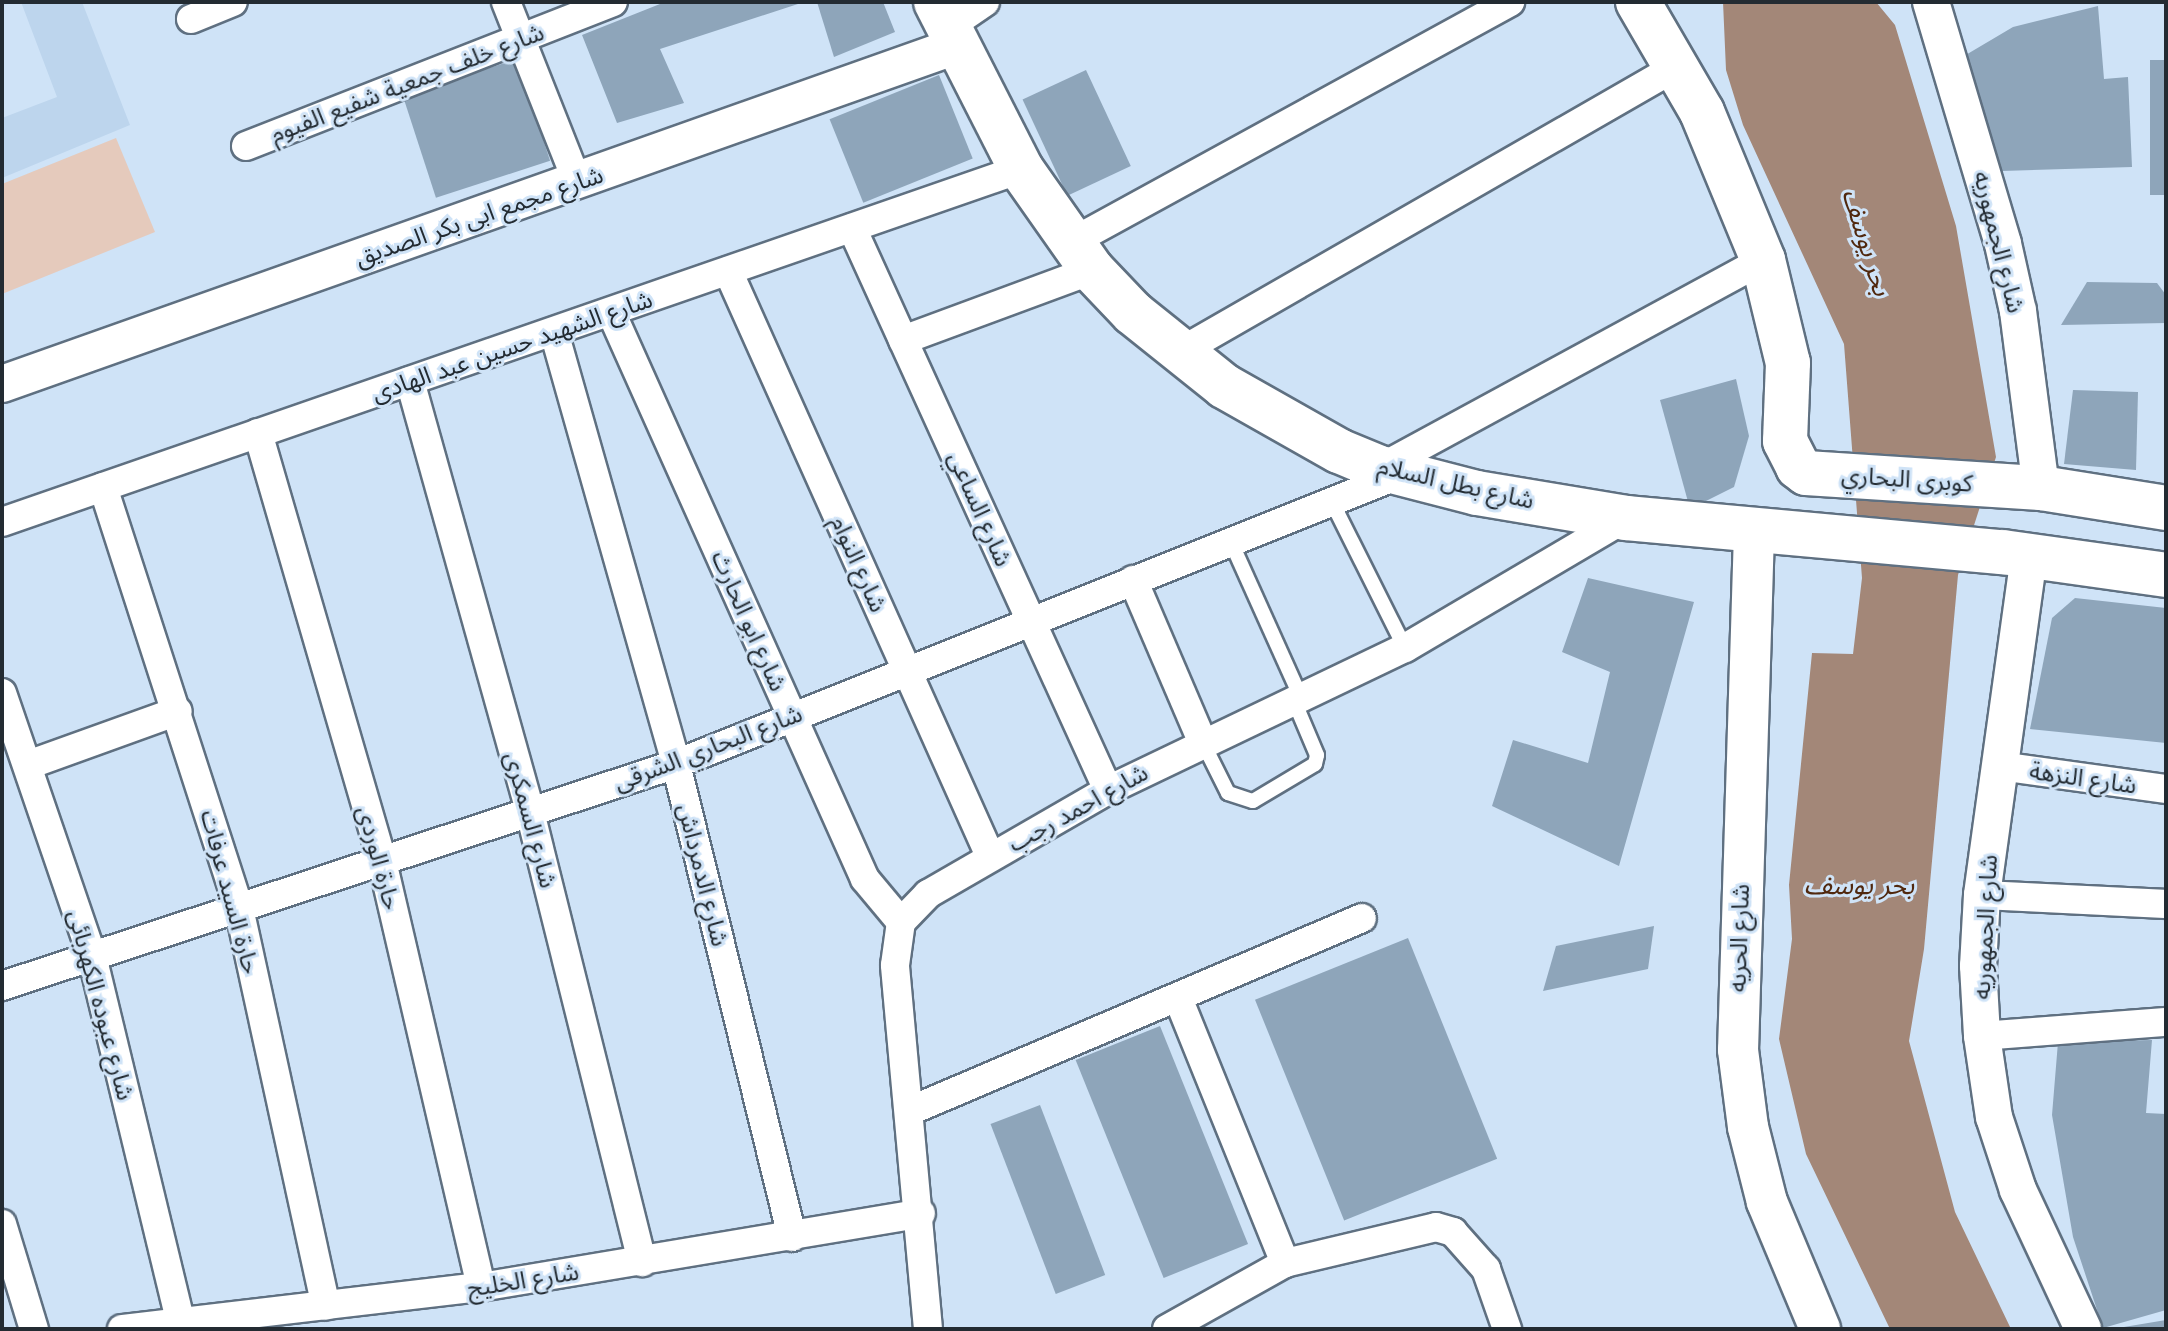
<!DOCTYPE html>
<meta charset="utf-8">
<style>
body{margin:0}
#map{position:relative;width:2168px;height:1331px;overflow:hidden;background:#cfe3f7;font-family:Inter,"Noto Sans Arabic",sans-serif}
div>[style]{position:absolute}
[style*='--x']{left:calc(var(--x)*1px);top:calc(var(--y)*1px);width:calc(var(--w)*1px);rotate:calc(var(--a)*1deg)}
.built>*{inset:0;background:#bdd5ed}
.green>*{inset:0;background:#e5cabc}
.water>*{inset:0;background:#a38778}
.building>*{inset:0;background:#8ea5ba;transform-origin:0 0}
.roads{filter:drop-shadow(2px 0 #5f7081) drop-shadow(-2px 0 #5f7081) drop-shadow(0 2px #5f7081) drop-shadow(0 -2px #5f7081)}
.service>*{height:14px;margin:-7px;padding:0 7px;transform-origin:7px;border-radius:7px;background:#fff}
.minor>*{height:28px;margin:-14px;padding:0 14px;transform-origin:14px;border-radius:14px;background:#fff}
.tertiary>*{height:36px;margin:-18px;padding:0 18px;transform-origin:18px;border-radius:18px;background:#fff}
.secondary>*{height:40px;margin:-20px;padding:0 20px;transform-origin:20px;border-radius:20px;background:#fff}
.primary>*{height:44px;margin:-22px;padding:0 22px;transform-origin:22px;border-radius:22px;background:#fff}
span{translate:-50% -50%;white-space:nowrap;text-align:center;line-height:1.15;-webkit-text-stroke:6px #cfe3f7;paint-order:stroke}
.street-label{font-size:24px;color:#232b32}
.water-label{font-size:26px;color:#50280e;font-style:italic}
.frame{position:absolute;inset:0;border:4px solid #232b32;pointer-events:none}
</style>
<div id="map">
<div class="built">
<i style="clip-path:polygon(21px 2px,82px 2px,130px 125px,2px 178px,2px 118px,57px 97px)"></i>
</div>
<div class="green">
<i style="clip-path:polygon(116px 138px,155px 232px,2px 294px,2px 184px)"></i>
</div>
<div class="water">
<i style="clip-path:polygon(1723px 2px,1876px 2px,1895px 25px,1956px 226px,1996px 457px,1958px 575px,1924px 949px,1909px 1041px,1955px 1212px,2011px 1329px,1890px 1329px,1806px 1154px,1779px 1039px,1792px 939px,1789px 885px,1812px 653px,1853px 654px,1862px 578px,1844px 344px,1743px 125px,1726px 70px)"></i>
</div>
<div class="building">
<i style="clip-path:polygon(665px 2px,801px 2px,801px 3px,660px 49px,684px 103px,617px 123px,582px 35px)"></i>
<i style="clip-path:polygon(817px 2px,883px 2px,895px 32px,834px 57px)"></i>
<i style="clip-path:polygon(2098px 6px,2104px 79px,2128px 77px,2132px 167px,2002px 171px,1964px 56px,2013px 27px)"></i>
<i style="left:517px;top:59px;width:107px;height:120px;rotate:72deg"></i>
<i style="left:2150px;top:60px;width:16px;height:135px"></i>
<i style="left:1086px;top:70px;width:106px;height:70px;rotate:65deg"></i>
<i style="left:939px;top:75px;width:90px;height:118px;rotate:68deg"></i>
<i style="clip-path:polygon(2087px 282px,2157px 283px,2166px 295px,2166px 323px,2061px 325px)"></i>
<i style="clip-path:polygon(1736px 379px,1749px 436px,1734px 487px,1690px 509px,1660px 400px)"></i>
<i style="clip-path:polygon(2073px 390px,2138px 392px,2136px 470px,2064px 464px)"></i>
<i style="clip-path:polygon(1588px 578px,1694px 602px,1619px 866px,1492px 806px,1513px 740px,1588px 763px,1610px 672px,1562px 652px)"></i>
<i style="clip-path:polygon(2075px 598px,2166px 608px,2166px 743px,2030px 729px,2052px 618px)"></i>
<i style="clip-path:polygon(1654px 926px,1648px 969px,1543px 991px,1556px 946px)"></i>
<i style="left:1408px;top:938px;width:238px;height:165px;rotate:68deg"></i>
<i style="left:1160px;top:1026px;width:235px;height:91px;rotate:68deg"></i>
<i style="clip-path:polygon(2152px 1040px,2146px 1113px,2166px 1114px,2166px 1310px,2103px 1328px,2073px 1237px,2052px 1115px,2058px 1042px)"></i>
<i style="left:1040px;top:1105px;width:182px;height:53px;rotate:69deg"></i>
<i style="clip-path:polygon(2166px 1320px,2166px 1329px,2124px 1329px,2124px 1327px)"></i>
</div>
<div class="roads">
<div class="service">
<i style="--x:1332;--y:502;--w:163;--a:63.4"></i>
<i style="--x:1231;--y:542;--w:173;--a:65.8"></i>
<i style="--x:1203;--y:743;--w:56;--a:63.4"></i>
<i style="--x:1228;--y:793;--w:26;--a:18"></i>
<i style="--x:1253;--y:801;--w:72;--a:-30.8"></i>
<i style="--x:1315;--y:764;--w:9;--a:-77"></i>
<i style="--x:1317;--y:755;--w:56;--a:-112.9"></i>
</div>
<div class="minor">
<i style="--x:506;--y:2;--w:193;--a:68.4"></i>
<i style="--x:191;--y:19;--w:45;--a:-22"></i>
<i style="--x:947;--y:28;--w:46;--a:-34.4"></i>
<i style="--x:246;--y:146;--w:394;--a:-21.4"></i>
<i style="--x:852;--y:228;--w:618;--a:65.51"></i>
<i style="--x:1070;--y:243;--w:502;--a:-28.71"></i>
<i style="--x:728;--y:271;--w:641;--a:65.87"></i>
<i style="--x:611;--y:312;--w:621;--a:65.87"></i>
<i style="--x:865;--y:879;--w:56;--a:50.1"></i>
<i style="--x:554;--y:332;--w:449;--a:74.2"></i>
<i style="--x:676;--y:764;--w:487;--a:76.2"></i>
<i style="--x:903;--y:340;--w:202;--a:-20.3"></i>
<i style="--x:1178;--y:353;--w:577;--a:-29.86"></i>
<i style="--x:410;--y:381;--w:447;--a:74.4"></i>
<i style="--x:530;--y:812;--w:464;--a:76"></i>
<i style="--x:258;--y:433;--w:446;--a:73.8"></i>
<i style="--x:382;--y:861;--w:437;--a:76.9"></i>
<i style="--x:1380;--y:468;--w:436;--a:-28.5"></i>
<i style="--x:103;--y:487;--w:442;--a:72.1"></i>
<i style="--x:239;--y:908;--w:407;--a:77.7"></i>
<i style="--x:2;--y:522;--w:1078;--a:-19.11"></i>
<i style="--x:1133;--y:580;--w:177;--a:66.8"></i>
<i style="--x:2;--y:693;--w:278;--a:71.1"></i>
<i style="--x:92;--y:956;--w:378;--a:76.4"></i>
<i style="--x:28;--y:765;--w:159;--a:-19.8"></i>
<i style="--x:2000;--y:766;--w:168;--a:7.9"></i>
<i style="--x:1982;--y:895;--w:184;--a:2.8"></i>
<i style="--x:2;--y:986;--w:710;--a:-18.23"></i>
<i style="--x:676;--y:764;--w:781;--a:-21.8"></i>
<i style="--x:1178;--y:998;--w:286;--a:68"></i>
<i style="--x:1982;--y:1036;--w:185;--a:-4.4"></i>
<i style="--x:912;--y:1110;--w:489;--a:-23.1"></i>
<i style="--x:2;--y:1224;--w:110;--a:73.1"></i>
<i style="--x:122;--y:1329;--w:361;--a:-6.7"></i>
<i style="--x:481;--y:1287;--w:446;--a:-9.5"></i>
<i style="--x:928;--y:1329;--w:365;--a:-95.2"></i>
<i style="--x:895;--y:965;--w:43;--a:-82.1"></i>
<i style="--x:901;--y:922;--w:39;--a:-46"></i>
<i style="--x:928;--y:894;--w:208;--a:-30"></i>
<i style="--x:1108;--y:790;--w:329;--a:-25.6"></i>
<i style="--x:1405;--y:648;--w:256;--a:-30.5"></i>
<i style="--x:1167;--y:1329;--w:135;--a:-29.2"></i>
<i style="--x:1285;--y:1263;--w:155;--a:-13.4"></i>
<i style="--x:1436;--y:1227;--w:18;--a:16"></i>
<i style="--x:1453;--y:1232;--w:50;--a:48.3"></i>
<i style="--x:1486;--y:1269;--w:64;--a:70.7"></i>
</div>
<div class="tertiary">
<i style="--x:1931;--y:2;--w:252;--a:73.4"></i>
<i style="--x:2003;--y:244;--w:69;--a:77.4"></i>
<i style="--x:2018;--y:311;--w:178;--a:82.6"></i>
<i style="--x:2;--y:384;--w:1012;--a:-19.51"></i>
<i style="--x:2029;--y:556;--w:342;--a:97.9"></i>
<i style="--x:1982;--y:895;--w:71;--a:93.2"></i>
<i style="--x:1978;--y:966;--w:70;--a:86.7"></i>
<i style="--x:1982;--y:1036;--w:82;--a:81.6"></i>
<i style="--x:1994;--y:1117;--w:77;--a:71.8"></i>
<i style="--x:2018;--y:1190;--w:153;--a:64.9"></i>
</div>
<div class="secondary">
<i style="--x:1754;--y:533;--w:517;--a:91.77"></i>
<i style="--x:1738;--y:1050;--w:78;--a:82.6"></i>
<i style="--x:1748;--y:1127;--w:77;--a:75.8"></i>
<i style="--x:1767;--y:1202;--w:138;--a:67.3"></i>
</div>
<div class="primary">
<i style="--x:936;--y:2;--w:187;--a:63"></i>
<i style="--x:1021;--y:169;--w:123;--a:54.9"></i>
<i style="--x:1092;--y:270;--w:59;--a:46.4"></i>
<i style="--x:1133;--y:313;--w:117;--a:38.7"></i>
<i style="--x:1224;--y:386;--w:132;--a:29.5"></i>
<i style="--x:1339;--y:451;--w:44;--a:22.5"></i>
<i style="--x:1380;--y:468;--w:100;--a:14.5"></i>
<i style="--x:1477;--y:493;--w:151;--a:9.5"></i>
<i style="--x:1626;--y:518;--w:379;--a:5.2"></i>
<i style="--x:2003;--y:552;--w:165;--a:8"></i>
<i style="--x:1638;--y:2;--w:127;--a:59.8"></i>
<i style="--x:1702;--y:112;--w:160;--a:67.6"></i>
<i style="--x:1763;--y:260;--w:106;--a:76.4"></i>
<i style="--x:1788;--y:363;--w:78;--a:92.2"></i>
<i style="--x:1785;--y:441;--w:29;--a:63"></i>
<i style="--x:1798;--y:467;--w:10;--a:37"></i>
<i style="--x:1806;--y:473;--w:235;--a:3.7"></i>
<i style="--x:2041;--y:488;--w:127;--a:9.1"></i>
</div>
</div>
<div class="street-label">
<span style="left:407px;top:83px;rotate:-21deg">شارع خلف جمعية شفيع الفيوم</span>
<span style="left:479px;top:216px;rotate:-19deg">شارع مجمع ابى بكر الصديق</span>
<span style="left:1999px;top:242px;rotate:76deg">شارع الجمهوريه</span>
<span style="left:512px;top:346px;rotate:-19deg">شارع الشهيد حسين عبد الهادى</span>
<span style="left:1907px;top:479px;rotate:4deg">كوبرى البحاري</span>
<span style="left:1456px;top:483px;rotate:13deg">شارع بطل السلام</span>
<span style="left:980px;top:509px;rotate:66deg">شارع الساعي</span>
<span style="left:859px;top:564px;rotate:66deg">شارع النوام</span>
<span style="left:749px;top:621px;rotate:66deg">شارع ابو الحارث</span>
<span style="left:708px;top:748px;rotate:-21deg">شارع البحاري الشرقى</span>
<span style="left:2083px;top:778px;rotate:8deg">شارع النزهة</span>
<span style="left:1078px;top:808px;rotate:-29deg">شارع احمد رجب</span>
<span style="left:531px;top:820px;rotate:75deg">شارع السمكرى</span>
<span style="left:379px;top:858px;rotate:75deg">حارة الوردى</span>
<span style="left:703px;top:875px;rotate:76deg">شارع الدمرداش</span>
<span style="left:230px;top:892px;rotate:75deg">حارة السيد عرفات</span>
<span style="left:1985px;top:927px;rotate:-87deg">شارع الجمهوريه</span>
<span style="left:1739px;top:938px;rotate:-88deg">شارع الحريه</span>
<span style="left:101px;top:1005px;rotate:75deg">شارع عبوده الكهربائى</span>
<span style="left:523px;top:1280px;rotate:-9deg">شارع الخليج</span>
</div>
<div class="water-label">
<span style="left:1867px;top:242px;rotate:73deg">بحر يوسف</span>
<span style="left:1859px;top:885px">بحر يوسف</span>
</div>
<div class="frame"></div>
</div>
